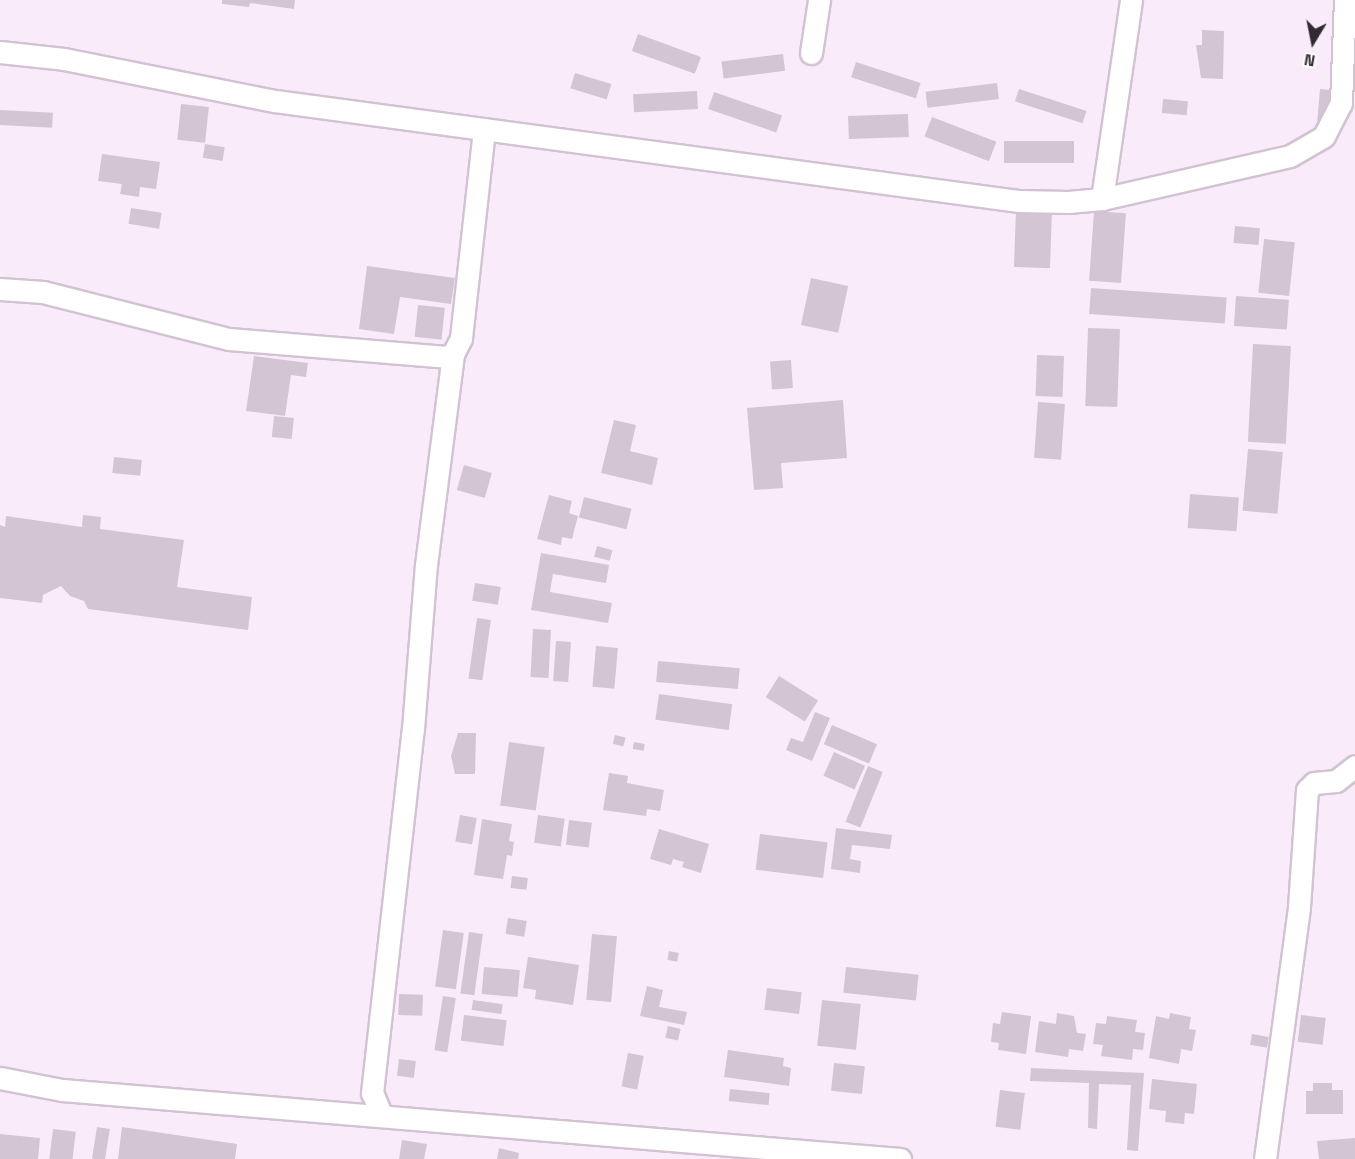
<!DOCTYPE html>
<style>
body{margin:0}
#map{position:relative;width:1355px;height:1159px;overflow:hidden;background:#faebfb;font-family:"Space Grotesk",sans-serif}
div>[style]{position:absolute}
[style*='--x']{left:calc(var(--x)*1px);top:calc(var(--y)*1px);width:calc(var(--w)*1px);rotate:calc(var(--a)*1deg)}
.building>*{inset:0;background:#d4c5d4;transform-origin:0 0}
.roads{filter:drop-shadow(2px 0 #d2c3d2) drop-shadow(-2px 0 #d2c3d2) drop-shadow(0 2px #d2c3d2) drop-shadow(0 -2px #d2c3d2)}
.minor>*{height:21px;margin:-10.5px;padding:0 10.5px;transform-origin:10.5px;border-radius:10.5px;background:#fff}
span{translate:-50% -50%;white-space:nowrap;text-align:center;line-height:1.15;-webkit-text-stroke:4.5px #fefefe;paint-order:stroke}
.north{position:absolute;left:1283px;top:12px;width:60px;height:60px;-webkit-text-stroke:4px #fefefe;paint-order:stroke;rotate:190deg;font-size:16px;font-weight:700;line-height:24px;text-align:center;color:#312b31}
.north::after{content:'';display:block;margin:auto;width:21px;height:27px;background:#312b31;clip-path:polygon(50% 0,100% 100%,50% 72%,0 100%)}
</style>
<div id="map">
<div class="building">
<i style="clip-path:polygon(222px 0,295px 0,294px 9px,250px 3px,249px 7px,222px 4px)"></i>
<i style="clip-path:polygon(1202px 30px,1224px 31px,1223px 79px,1201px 78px,1196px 45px,1202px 45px)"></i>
<i style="left:638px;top:34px;width:67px;height:18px;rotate:20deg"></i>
<i style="left:783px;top:54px;width:17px;height:62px;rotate:83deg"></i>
<i style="left:856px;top:62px;width:68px;height:16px;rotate:18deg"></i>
<i style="left:575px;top:73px;width:38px;height:16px;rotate:17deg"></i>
<i style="left:997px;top:83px;width:16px;height:72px;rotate:83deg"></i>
<i style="left:1019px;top:89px;width:71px;height:13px;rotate:18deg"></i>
<i style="left:1320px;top:89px;width:12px;height:32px;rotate:5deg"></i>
<i style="left:697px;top:91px;width:18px;height:64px;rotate:87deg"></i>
<i style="left:714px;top:92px;width:72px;height:18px;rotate:19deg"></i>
<i style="left:1163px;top:99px;width:25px;height:14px;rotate:5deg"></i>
<i style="left:181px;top:104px;width:28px;height:36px;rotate:6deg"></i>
<i style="left:0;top:110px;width:53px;height:15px;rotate:3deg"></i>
<i style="left:908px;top:114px;width:23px;height:60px;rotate:88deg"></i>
<i style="left:932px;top:117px;width:69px;height:21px;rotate:21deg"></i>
<i style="left:1074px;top:141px;width:22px;height:70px;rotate:90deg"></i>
<i style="left:205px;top:144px;width:20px;height:14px;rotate:9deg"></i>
<i style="clip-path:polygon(102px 154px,160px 162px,156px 189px,140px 187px,139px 197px,120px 194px,122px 184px,98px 181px)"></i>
<i style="left:131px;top:208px;width:31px;height:16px;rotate:9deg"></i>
<i style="left:1016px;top:209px;width:36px;height:58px;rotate:2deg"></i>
<i style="left:1094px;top:211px;width:32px;height:70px;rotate:4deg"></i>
<i style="left:1235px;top:226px;width:25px;height:17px;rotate:5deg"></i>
<i style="left:1264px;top:239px;width:31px;height:54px;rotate:6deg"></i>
<i style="clip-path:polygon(367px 266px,455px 278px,451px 304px,400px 297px,394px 334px,359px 329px)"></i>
<i style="left:811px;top:278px;width:38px;height:48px;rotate:12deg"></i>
<i style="left:1091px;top:288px;width:136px;height:26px;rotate:4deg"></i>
<i style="left:1236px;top:296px;width:53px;height:30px;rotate:4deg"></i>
<i style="left:418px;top:305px;width:27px;height:32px;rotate:6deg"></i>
<i style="left:1088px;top:328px;width:32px;height:78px;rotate:2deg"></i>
<i style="left:1253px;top:344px;width:38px;height:98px;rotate:3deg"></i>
<i style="left:1037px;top:355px;width:27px;height:41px;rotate:2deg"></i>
<i style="clip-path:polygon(254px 356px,308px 363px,306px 377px,291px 375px,285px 416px,246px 411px)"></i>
<i style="left:791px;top:360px;width:28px;height:21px;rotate:86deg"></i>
<i style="clip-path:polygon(843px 400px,847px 458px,781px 463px,783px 488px,754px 490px,747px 408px)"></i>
<i style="left:1038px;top:402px;width:27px;height:56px;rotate:4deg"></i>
<i style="left:274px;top:416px;width:20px;height:21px;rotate:6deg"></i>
<i style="clip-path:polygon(614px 420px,636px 425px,630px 451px,658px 458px,652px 485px,601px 473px)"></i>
<i style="left:1248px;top:449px;width:35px;height:62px;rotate:5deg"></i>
<i style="left:114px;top:457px;width:28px;height:16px;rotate:6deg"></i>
<i style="left:464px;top:465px;width:29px;height:26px;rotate:16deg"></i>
<i style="left:1190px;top:494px;width:49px;height:34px;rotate:4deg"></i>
<i style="clip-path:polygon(549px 495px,572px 501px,569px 513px,578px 516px,572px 539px,562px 537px,561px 545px,537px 539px)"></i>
<i style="left:584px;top:497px;width:49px;height:21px;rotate:14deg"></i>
<i style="clip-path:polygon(83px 515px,101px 517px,100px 529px,184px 540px,177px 587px,252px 597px,248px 630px,88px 609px,84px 601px,70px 596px,61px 586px,43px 595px,42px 603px,0 598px,0 525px,5px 527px,6px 516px,82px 527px)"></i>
<i style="left:597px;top:546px;width:16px;height:11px;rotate:15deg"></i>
<i style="clip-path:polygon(541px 553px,609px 565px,606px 583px,553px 574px,550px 592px,612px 603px,608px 623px,531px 610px)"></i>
<i style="left:475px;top:583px;width:26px;height:18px;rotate:9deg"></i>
<i style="left:477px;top:618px;width:14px;height:61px;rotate:8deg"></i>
<i style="left:533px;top:629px;width:18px;height:48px;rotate:3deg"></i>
<i style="left:556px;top:641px;width:15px;height:40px;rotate:4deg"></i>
<i style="left:596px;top:646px;width:22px;height:41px;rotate:5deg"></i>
<i style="left:658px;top:661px;width:82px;height:21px;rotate:5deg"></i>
<i style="left:779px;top:676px;width:46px;height:25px;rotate:32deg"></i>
<i style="left:659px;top:694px;width:74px;height:26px;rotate:8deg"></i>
<i style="clip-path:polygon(815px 712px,830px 718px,812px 761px,786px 750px,791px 738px,803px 742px)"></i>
<i style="left:832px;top:725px;width:49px;height:21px;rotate:23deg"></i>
<i style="clip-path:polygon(458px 733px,476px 733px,475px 774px,455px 774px,451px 756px)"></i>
<i style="left:615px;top:735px;width:11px;height:9px;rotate:15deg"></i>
<i style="left:509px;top:742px;width:36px;height:64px;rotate:8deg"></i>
<i style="left:634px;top:742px;width:11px;height:7px;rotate:10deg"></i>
<i style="left:834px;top:752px;width:34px;height:26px;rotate:24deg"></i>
<i style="left:868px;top:766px;width:16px;height:60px;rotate:22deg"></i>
<i style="clip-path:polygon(609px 773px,628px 776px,627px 783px,664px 790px,660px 811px,647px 809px,646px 816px,603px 810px)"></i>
<i style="left:460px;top:815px;width:17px;height:27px;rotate:10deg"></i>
<i style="left:538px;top:815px;width:27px;height:28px;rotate:8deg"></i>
<i style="clip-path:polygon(482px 819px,512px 824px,509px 841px,514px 842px,512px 856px,507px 855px,503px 879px,474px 875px)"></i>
<i style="left:569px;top:820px;width:23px;height:25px;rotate:7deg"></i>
<i style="clip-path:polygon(836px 828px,892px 835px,890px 849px,852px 845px,850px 859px,861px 861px,860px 873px,831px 869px)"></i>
<i style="clip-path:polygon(659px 829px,709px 844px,701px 873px,682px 867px,684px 862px,673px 859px,671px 865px,650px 859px)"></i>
<i style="left:760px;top:834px;width:68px;height:36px;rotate:7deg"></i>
<i style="left:512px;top:876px;width:16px;height:12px;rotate:7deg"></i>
<i style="left:508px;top:918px;width:19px;height:16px;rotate:9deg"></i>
<i style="left:443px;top:930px;width:21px;height:57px;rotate:8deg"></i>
<i style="left:469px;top:932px;width:14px;height:62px;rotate:8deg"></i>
<i style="left:592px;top:934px;width:25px;height:66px;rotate:5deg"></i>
<i style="left:669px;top:951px;width:10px;height:9px;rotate:11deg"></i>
<i style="clip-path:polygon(528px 957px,579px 965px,573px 1005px,535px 999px,536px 990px,523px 988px)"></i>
<i style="left:484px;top:967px;width:36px;height:27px;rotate:5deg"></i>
<i style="left:846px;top:967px;width:73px;height:26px;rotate:6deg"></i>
<i style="clip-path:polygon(647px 986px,663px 990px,659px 1007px,687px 1012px,684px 1025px,640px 1016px)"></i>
<i style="left:767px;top:988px;width:35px;height:22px;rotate:7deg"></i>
<i style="left:399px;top:994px;width:24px;height:21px;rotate:2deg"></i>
<i style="left:443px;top:996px;width:13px;height:55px;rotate:9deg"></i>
<i style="left:473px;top:1000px;width:30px;height:10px;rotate:8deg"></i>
<i style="left:822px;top:1000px;width:39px;height:46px;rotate:6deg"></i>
<i style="clip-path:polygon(1002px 1012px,1031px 1016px,1026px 1054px,998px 1050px,999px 1043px,991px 1042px,993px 1023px,1000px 1024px)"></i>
<i style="clip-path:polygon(1057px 1013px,1074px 1016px,1077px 1033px,1086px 1034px,1083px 1051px,1069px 1049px,1068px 1057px,1035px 1052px,1039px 1021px,1056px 1024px)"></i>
<i style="clip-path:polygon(1170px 1013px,1191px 1017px,1189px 1029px,1196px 1030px,1192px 1051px,1181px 1049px,1179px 1064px,1149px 1058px,1156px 1016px,1169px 1019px)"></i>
<i style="left:464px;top:1015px;width:43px;height:26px;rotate:7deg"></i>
<i style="left:1301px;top:1015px;width:25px;height:27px;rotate:7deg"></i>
<i style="clip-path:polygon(1107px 1016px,1137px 1020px,1135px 1032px,1145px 1033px,1143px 1050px,1133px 1049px,1132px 1060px,1101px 1056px,1103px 1045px,1093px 1044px,1096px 1023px,1106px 1024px)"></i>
<i style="left:668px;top:1026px;width:13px;height:12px;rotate:13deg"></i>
<i style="left:1252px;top:1034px;width:17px;height:11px;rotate:10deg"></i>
<i style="clip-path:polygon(728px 1050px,784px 1058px,783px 1066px,791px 1068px,789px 1086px,724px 1077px)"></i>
<i style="left:628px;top:1053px;width:16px;height:34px;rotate:11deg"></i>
<i style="left:399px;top:1059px;width:17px;height:17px;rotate:7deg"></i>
<i style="left:834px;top:1063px;width:31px;height:28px;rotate:6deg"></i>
<i style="clip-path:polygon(1031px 1068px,1144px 1073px,1138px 1151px,1127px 1150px,1131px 1085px,1099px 1084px,1097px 1129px,1088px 1128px,1089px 1083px,1030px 1081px)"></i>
<i style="clip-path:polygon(1152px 1079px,1197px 1084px,1194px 1114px,1185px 1113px,1184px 1124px,1165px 1122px,1166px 1111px,1149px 1109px)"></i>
<i style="clip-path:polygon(1313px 1083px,1332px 1083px,1332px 1090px,1343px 1090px,1343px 1114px,1306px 1114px,1306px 1091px,1313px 1091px)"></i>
<i style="left:730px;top:1089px;width:40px;height:12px;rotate:6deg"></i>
<i style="left:1000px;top:1090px;width:25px;height:37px;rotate:7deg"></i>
<i style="left:97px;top:1127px;width:13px;height:32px;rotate:9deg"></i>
<i style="clip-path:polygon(122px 1127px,237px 1144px,235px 1159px,118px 1159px)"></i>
<i style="left:53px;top:1129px;width:23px;height:30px;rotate:7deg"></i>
<i style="clip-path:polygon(0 1134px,40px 1138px,38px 1159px,0 1159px)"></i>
<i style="clip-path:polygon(1355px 1138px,1355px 1159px,1319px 1159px,1317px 1141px)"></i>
<i style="clip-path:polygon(402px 1140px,427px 1144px,424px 1159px,399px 1159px)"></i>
<i style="clip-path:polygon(499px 1148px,519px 1153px,518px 1159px,497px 1159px)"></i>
</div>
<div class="roads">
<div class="minor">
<i style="--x:0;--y:52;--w:64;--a:6.2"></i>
<i style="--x:64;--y:59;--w:215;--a:11.3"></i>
<i style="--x:275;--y:101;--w:751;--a:7.66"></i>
<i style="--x:1019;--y:201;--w:49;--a:1.2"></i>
<i style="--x:1068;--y:202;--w:34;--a:-5"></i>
<i style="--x:1102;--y:199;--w:201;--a:-81.7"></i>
<i style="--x:811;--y:53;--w:54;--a:-81.4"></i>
<i style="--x:1102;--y:199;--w:193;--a:-12.9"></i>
<i style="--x:1290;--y:156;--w:39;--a:-30"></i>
<i style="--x:1324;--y:136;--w:37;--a:-63"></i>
<i style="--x:1341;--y:103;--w:103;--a:-87.8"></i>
<i style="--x:0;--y:289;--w:43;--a:4"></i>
<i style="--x:43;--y:292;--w:192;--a:14.2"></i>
<i style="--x:229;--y:339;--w:218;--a:4.7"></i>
<i style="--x:446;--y:357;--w:8;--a:-23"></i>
<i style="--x:453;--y:354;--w:18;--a:-63"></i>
<i style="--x:461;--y:338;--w:210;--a:-83.7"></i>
<i style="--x:0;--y:1078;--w:63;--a:11"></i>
<i style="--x:62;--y:1090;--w:841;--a:4.71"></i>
<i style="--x:382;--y:1116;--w:25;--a:-113"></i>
<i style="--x:372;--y:1093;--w:366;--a:-83.6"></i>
<i style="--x:413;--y:729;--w:165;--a:-85.5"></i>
<i style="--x:426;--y:565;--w:213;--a:-82.7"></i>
<i style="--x:1265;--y:1159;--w:254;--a:-82.3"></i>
<i style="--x:1299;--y:907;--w:117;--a:-86.1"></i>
<i style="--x:1307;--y:790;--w:10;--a:-45"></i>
<i style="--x:1314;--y:783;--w:22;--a:-5"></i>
<i style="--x:1336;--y:781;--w:24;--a:-38"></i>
</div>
</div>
<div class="north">N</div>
</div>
